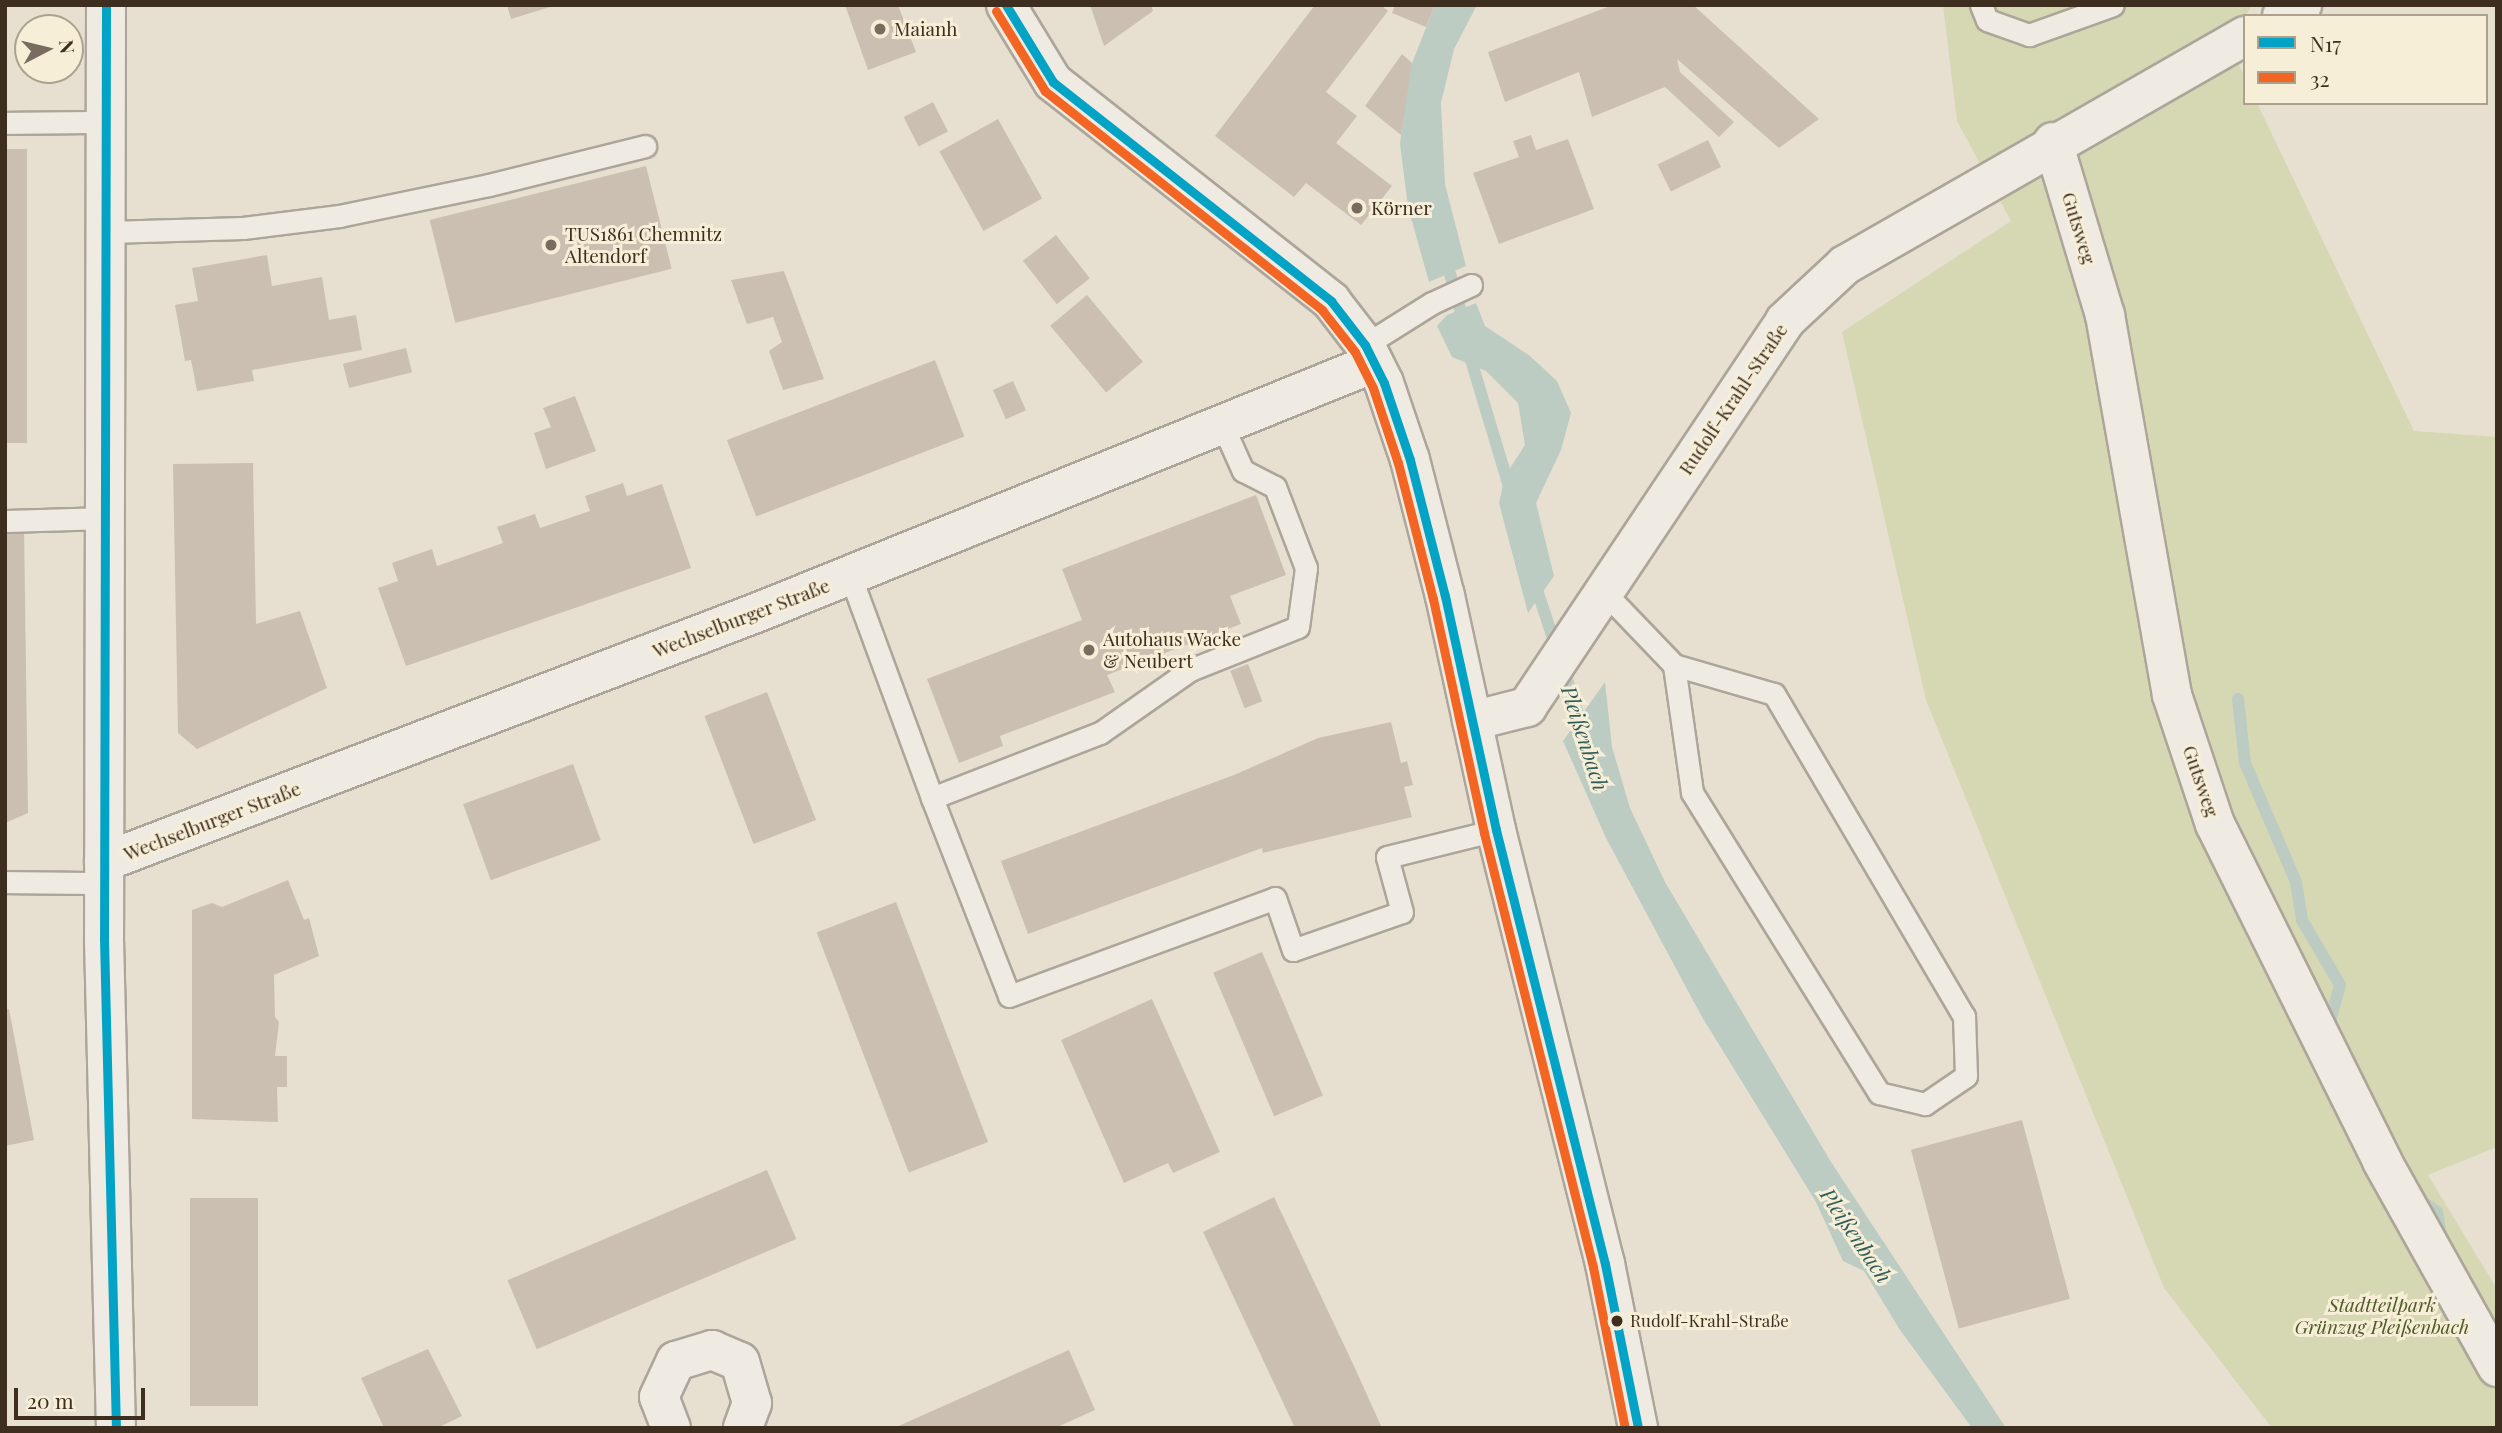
<!DOCTYPE html>
<meta charset="utf-8">
<style>
body{margin:0}
#map{position:relative;width:2502px;height:1433px;overflow:hidden;background:#e7e0d1;font-family:"Playfair Display",serif}
div>[style]{position:absolute}
[style*='--x']{left:calc(var(--x)*1px);top:calc(var(--y)*1px);width:calc(var(--w)*1px);rotate:calc(var(--a)*1deg)}
.green>*{inset:0;background:#d6d7b3}
.water>*{inset:0;background:#bcccc2}
.stream>*{height:12px;margin:-6px;padding:0 6px;transform-origin:6px;border-radius:6px;background:#bcccc2}
.building>*{inset:0;background:#cbbfb2;transform-origin:0 0}
.roads{filter:drop-shadow(2px 0 #ada599) drop-shadow(-2px 0 #ada599) drop-shadow(0 2px #ada599) drop-shadow(0 -2px #ada599)}
.service>*{height:21px;margin:-10.5px;padding:0 10.5px;transform-origin:10.5px;border-radius:10.5px;background:#efebe3}
.minor>*{height:38px;margin:-19px;padding:0 19px;transform-origin:19px;border-radius:19px;background:#efebe3}
.tertiary>*{height:38px;margin:-19px;padding:0 19px;transform-origin:19px;border-radius:19px;background:#efebe3}
.secondary>*{height:38px;margin:-19px;padding:0 19px;transform-origin:19px;border-radius:19px;background:#efebe3}
.bus-1>*{height:9px;margin:-4.5px;padding:0 4.5px;transform-origin:4.5px;border-radius:4.5px;background:#03a3c5}
.bus-2>*{height:9px;margin:-4.5px;padding:0 4.5px;transform-origin:4.5px;border-radius:4.5px;background:#f26522}
.dots>*{width:19px;height:19px;translate:-50% -50%;box-sizing:border-box;border:4px solid #f7eed8;border-radius:50%}
span{translate:-50% -50%;white-space:nowrap;text-align:center;line-height:1.15;-webkit-text-stroke:6px #f7eed8;paint-order:stroke}
.bus-label{font-size:17px;color:#3d2e20}
.left{translate:0 -50%;text-align:left}
.poi-label{font-size:19px;color:#3d2e20}
.street-label{font-size:19px;color:#3d2e20}
.park-label{font-size:19px;color:#4d5a26;font-style:italic}
.water-label{font-size:21px;color:#2f5d5a;font-style:italic}
.frame{position:absolute;inset:0;border:7px solid #3d2e20;pointer-events:none}
.legend{position:absolute;left:2243px;top:14px;width:245px;height:91px;box-sizing:border-box;background:#f7eed8;border:2px solid #ada18e;margin:0;padding:9px 12px;list-style:none;font-size:21px;color:#3d2e20}
.legend li{display:flex;align-items:center;gap:14px;height:35px}
.legend b{width:35px;border:2px solid #ada18e}
.north{position:absolute;left:14px;top:14px;width:70px;height:70px;box-sizing:border-box;background:#f7eed8;border:2px solid #ada18e;border-radius:50%;rotate:83deg;font-size:19px;font-weight:700;line-height:28px;text-align:center;color:#3d2e20}
.north::after{content:'';display:block;margin:auto;width:24px;height:32px;background:#786c5e;clip-path:polygon(50% 0,100% 100%,50% 72%,0 100%)}
.scale{position:absolute;left:14px;top:1388px;width:131px;height:32px;box-sizing:border-box;border:4px solid #3d2e20;border-top:0;padding-left:9px;font-size:21px;line-height:24px;white-space:nowrap;color:#3d2e20;-webkit-text-stroke:5px #f7eed8;paint-order:stroke}
</style>
<div id="map">
<div class="green">
<i style="clip-path:polygon(1943px 5px,2252px 5px,2229px 44px,2245px 77px,2245px 103px,2257px 103px,2414px 431px,2497px 437px,2497px 1147px,2428px 1175px,2497px 1289px,2497px 1428px,2272px 1428px,2164px 1288px,1926px 700px,1842px 332px,2011px 221px,1957px 121px)"></i>
</div>
<div class="water">
<i style="clip-path:polygon(1435px 5px,1477px 5px,1454px 49px,1441px 103px,1445px 184px,1466px 266px,1429px 282px,1408px 207px,1400px 144px,1409px 71px)"></i>
<i style="clip-path:polygon(1476px 303px,1485px 326px,1530px 356px,1557px 381px,1571px 413px,1561px 450px,1536px 503px,1554px 576px,1528px 613px,1499px 503px,1505px 476px,1525px 445px,1518px 403px,1486px 371px,1452px 357px,1437px 326px,1447px 315px)"></i>
<i style="clip-path:polygon(1605px 682px,1612px 747px,1630px 808px,1665px 882px,1831px 1162px,2006px 1428px,1972px 1428px,1900px 1330px,1864px 1271px,1843px 1261px,1816px 1202px,1702px 1017px,1606px 838px,1563px 741px)"></i>
</div>
<div class="stream">
<i style="--x:1446;--y:260;--w:69;--a:73.9"></i>
<i style="--x:1468;--y:350;--w:146;--a:73.3"></i>
<i style="--x:1535;--y:584;--w:70;--a:71.6"></i>
<i style="--x:1563;--y:667;--w:69;--a:72.3"></i>
<i style="--x:2238;--y:699;--w:64;--a:83.8"></i>
<i style="--x:2245;--y:763;--w:129;--a:66.8"></i>
<i style="--x:2296;--y:882;--w:38;--a:81"></i>
<i style="--x:2302;--y:920;--w:75;--a:59.7"></i>
<i style="--x:2340;--y:985;--w:49;--a:105.5"></i>
<i style="--x:2418;--y:1199;--w:23;--a:34"></i>
<i style="--x:2437;--y:1212;--w:28;--a:80"></i>
</div>
<div class="building">
<i style="clip-path:polygon(507px 5px,553px 5px,553px 6px,511px 19px)"></i>
<i style="clip-path:polygon(845px 5px,898px 5px,916px 52px,868px 70px)"></i>
<i style="clip-path:polygon(1090px 5px,1151px 5px,1153px 11px,1104px 46px)"></i>
<i style="clip-path:polygon(1315px 5px,1381px 5px,1388px 11px,1326px 92px,1357px 116px,1336px 143px,1392px 186px,1361px 225px,1306px 183px,1294px 197px,1215px 136px)"></i>
<i style="clip-path:polygon(1395px 5px,1435px 5px,1426px 27px,1392px 13px)"></i>
<i style="clip-path:polygon(1613px 5px,1693px 5px,1819px 119px,1779px 148px,1677px 59px,1680px 72px,1734px 122px,1719px 137px,1665px 87px,1592px 117px,1579px 72px,1505px 102px,1488px 52px)"></i>
<i style="clip-path:polygon(1402px 54px,1412px 63px,1401px 135px,1365px 106px)"></i>
<i style="left:933px;top:102px;width:33px;height:33px;rotate:63deg"></i>
<i style="left:998px;top:119px;width:91px;height:67px;rotate:61deg"></i>
<i style="clip-path:polygon(1531px 135px,1536px 150px,1568px 139px,1594px 209px,1499px 244px,1473px 173px,1519px 157px,1513px 141px)"></i>
<i style="left:1708px;top:140px;width:30px;height:56px;rotate:64deg"></i>
<i style="left:5px;top:149px;width:22px;height:294px"></i>
<i style="left:646px;top:166px;width:106px;height:223px;rotate:76deg"></i>
<i style="left:1056px;top:235px;width:55px;height:42px;rotate:52deg"></i>
<i style="clip-path:polygon(267px 255px,272px 286px,322px 277px,329px 320px,356px 315px,362px 350px,252px 370px,254px 381px,197px 391px,191px 360px,185px 361px,175px 305px,198px 301px,192px 268px)"></i>
<i style="clip-path:polygon(784px 271px,824px 379px,783px 390px,769px 351px,782px 342px,773px 317px,747px 324px,731px 280px)"></i>
<i style="left:1087px;top:295px;width:87px;height:48px;rotate:50deg"></i>
<i style="left:406px;top:348px;width:25px;height:65px;rotate:76deg"></i>
<i style="left:935px;top:360px;width:82px;height:223px;rotate:69deg"></i>
<i style="left:1013px;top:381px;width:32px;height:22px;rotate:66deg"></i>
<i style="clip-path:polygon(575px 396px,596px 451px,546px 469px,534px 433px,551px 427px,543px 408px)"></i>
<i style="clip-path:polygon(253px 463px,256px 624px,300px 611px,327px 688px,197px 749px,178px 733px,173px 464px)"></i>
<i style="clip-path:polygon(623px 483px,627px 496px,662px 484px,691px 568px,406px 666px,378px 588px,398px 581px,392px 563px,432px 549px,437px 566px,503px 543px,497px 527px,535px 514px,540px 528px,590px 511px,585px 496px)"></i>
<i style="clip-path:polygon(1256px 495px,1286px 575px,1230px 596px,1241px 624px,1107px 675px,1115px 692px,1000px 736px,1003px 746px,959px 763px,927px 679px,1082px 620px,1062px 569px)"></i>
<i style="clip-path:polygon(24px 525px,28px 813px,5px 823px,5px 533px)"></i>
<i style="left:1248px;top:664px;width:40px;height:19px;rotate:69deg"></i>
<i style="left:767px;top:692px;width:137px;height:67px;rotate:69deg"></i>
<i style="clip-path:polygon(1391px 722px,1401px 763px,1407px 761px,1413px 785px,1404px 787px,1412px 817px,1263px 853px,1262px 848px,1028px 934px,1001px 861px,1234px 775px,1318px 738px)"></i>
<i style="left:573px;top:764px;width:81px;height:117px;rotate:70deg"></i>
<i style="clip-path:polygon(288px 880px,304px 920px,309px 918px,319px 956px,274px 975px,275px 1017px,279px 1022px,275px 1056px,287px 1056px,287px 1087px,277px 1087px,278px 1122px,192px 1119px,192px 910px,212px 903px,222px 907px)"></i>
<i style="left:896px;top:902px;width:257px;height:85px;rotate:69deg"></i>
<i style="left:1262px;top:952px;width:156px;height:53px;rotate:67deg"></i>
<i style="clip-path:polygon(1152px 999px,1220px 1152px,1173px 1173px,1168px 1163px,1124px 1183px,1061px 1040px)"></i>
<i style="clip-path:polygon(9px 1009px,34px 1140px,5px 1146px,5px 1010px)"></i>
<i style="left:2022px;top:1120px;width:185px;height:115px;rotate:75deg"></i>
<i style="left:767px;top:1170px;width:75px;height:282px;rotate:67deg"></i>
<i style="clip-path:polygon(1274px 1197px,1354px 1366px,1382px 1428px,1295px 1428px,1203px 1232px)"></i>
<i style="left:190px;top:1198px;width:68px;height:208px"></i>
<i style="clip-path:polygon(428px 1349px,462px 1416px,437px 1428px,384px 1428px,361px 1378px)"></i>
<i style="clip-path:polygon(1069px 1350px,1095px 1410px,1055px 1428px,894px 1428px)"></i>
</div>
<div class="roads">
<div class="service">
<i style="--x:1981;--y:5;--w:16;--a:68"></i>
<i style="--x:1987;--y:20;--w:45;--a:19.7"></i>
<i style="--x:2029;--y:35;--w:89;--a:-19.7"></i>
<i style="--x:5;--y:123;--w:101;--a:-0.6"></i>
<i style="--x:108;--y:232;--w:135;--a:-1.7"></i>
<i style="--x:243;--y:228;--w:97;--a:-7.1"></i>
<i style="--x:339;--y:216;--w:153;--a:-11.7"></i>
<i style="--x:489;--y:185;--w:161;--a:-14"></i>
<i style="--x:1365;--y:345;--w:79;--a:-32.1"></i>
<i style="--x:1432;--y:303;--w:43;--a:-24.8"></i>
<i style="--x:5;--y:521;--w:100;--a:-1.7"></i>
<i style="--x:850;--y:575;--w:238;--a:69.8"></i>
<i style="--x:932;--y:798;--w:180;--a:-21.2"></i>
<i style="--x:1100;--y:733;--w:110;--a:-35"></i>
<i style="--x:1190;--y:670;--w:116;--a:-21.7"></i>
<i style="--x:1298;--y:627;--w:60;--a:-82.3"></i>
<i style="--x:1306;--y:568;--w:87;--a:-110.9"></i>
<i style="--x:1275;--y:487;--w:36;--a:-153"></i>
<i style="--x:1243;--y:471;--w:51;--a:-114.1"></i>
<i style="--x:1603;--y:591;--w:103;--a:46.2"></i>
<i style="--x:1674;--y:665;--w:104;--a:16.2"></i>
<i style="--x:1774;--y:694;--w:374;--a:59.5"></i>
<i style="--x:1964;--y:1016;--w:60;--a:88.1"></i>
<i style="--x:1966;--y:1076;--w:50;--a:145.7"></i>
<i style="--x:1925;--y:1104;--w:47;--a:-166.6"></i>
<i style="--x:1879;--y:1093;--w:354;--a:-121.9"></i>
<i style="--x:1692;--y:792;--w:128;--a:-98.1"></i>
<i style="--x:932;--y:798;--w:212;--a:68.7"></i>
<i style="--x:1009;--y:996;--w:283;--a:-20.2"></i>
<i style="--x:1275;--y:898;--w:55;--a:70.9"></i>
<i style="--x:1293;--y:950;--w:115;--a:-19.2"></i>
<i style="--x:1402;--y:912;--w:57;--a:-105.3"></i>
<i style="--x:1387;--y:857;--w:112;--a:-13.9"></i>
<i style="--x:5;--y:882;--w:99;--a:0.6"></i>
</div>
<div class="minor">
<i style="--x:2053;--y:142;--w:181;--a:73.3"></i>
<i style="--x:2105;--y:315;--w:386;--a:80"></i>
<i style="--x:2172;--y:695;--w:136;--a:71.6"></i>
<i style="--x:2215;--y:824;--w:376;--a:63.6"></i>
<i style="--x:2382;--y:1161;--w:236;--a:60.8"></i>
<i style="--x:104;--y:862;--w:703;--a:-20.91"></i>
<i style="--x:761;--y:611;--w:661;--a:-22.03"></i>
<i style="--x:671;--y:1428;--w:33;--a:-111"></i>
<i style="--x:659;--y:1397;--w:40;--a:-65"></i>
<i style="--x:676;--y:1361;--w:38;--a:-17"></i>
<i style="--x:712;--y:1350;--w:30;--a:23"></i>
<i style="--x:740;--y:1362;--w:43;--a:73.7"></i>
<i style="--x:752;--y:1403;--w:27;--a:110"></i>
</div>
<div class="tertiary">
<i style="--x:106;--y:5;--w:934;--a:90.12"></i>
<i style="--x:104;--y:939;--w:489;--a:88.6"></i>
<i style="--x:2282;--y:16;--w:23;--a:-29"></i>
<i style="--x:1472;--y:721;--w:57;--a:-14.3"></i>
<i style="--x:1527;--y:707;--w:464;--a:-56.2"></i>
<i style="--x:1785;--y:321;--w:82;--a:-43"></i>
<i style="--x:1845;--y:265;--w:461;--a:-29.8"></i>
</div>
<div class="secondary">
<i style="--x:1006;--y:5;--w:90;--a:58.6"></i>
<i style="--x:1053;--y:82;--w:354;--a:38.2"></i>
<i style="--x:1331;--y:301;--w:56;--a:52.3"></i>
<i style="--x:1365;--y:345;--w:42;--a:63.4"></i>
<i style="--x:1384;--y:383;--w:81;--a:71.3"></i>
<i style="--x:1410;--y:460;--w:140;--a:75.6"></i>
<i style="--x:1445;--y:596;--w:239;--a:77.7"></i>
<i style="--x:1496;--y:830;--w:447;--a:75.9"></i>
<i style="--x:1605;--y:1264;--w:167;--a:78.6"></i>
</div>
</div>
<div class="bus-1">
<i style="--x:106;--y:5;--w:934;--a:90.12"></i>
<i style="--x:104;--y:939;--w:489;--a:88.6"></i>
<i style="--x:1006;--y:5;--w:90;--a:58.6"></i>
<i style="--x:1053;--y:82;--w:354;--a:38.2"></i>
<i style="--x:1331;--y:301;--w:56;--a:52.3"></i>
<i style="--x:1365;--y:345;--w:42;--a:63.4"></i>
<i style="--x:1384;--y:383;--w:81;--a:71.3"></i>
<i style="--x:1410;--y:460;--w:140;--a:75.6"></i>
<i style="--x:1445;--y:596;--w:239;--a:77.7"></i>
<i style="--x:1496;--y:830;--w:447;--a:75.9"></i>
<i style="--x:1605;--y:1264;--w:167;--a:78.6"></i>
</div>
<div class="bus-2">
<i style="--x:996;--y:11;--w:94;--a:58.5"></i>
<i style="--x:1045;--y:91;--w:353;--a:38.3"></i>
<i style="--x:1322;--y:310;--w:53;--a:51.8"></i>
<i style="--x:1355;--y:352;--w:40;--a:63.4"></i>
<i style="--x:1373;--y:388;--w:79;--a:71.6"></i>
<i style="--x:1398;--y:463;--w:140;--a:75.6"></i>
<i style="--x:1433;--y:599;--w:239;--a:77.7"></i>
<i style="--x:1484;--y:833;--w:447;--a:75.9"></i>
<i style="--x:1593;--y:1267;--w:164;--a:78.8"></i>
</div>
<div class="dots">
<i style="left:880px;top:29px;background:#786c5e"></i>
<i style="left:1357px;top:208px;background:#786c5e"></i>
<i style="left:551px;top:245px;background:#786c5e"></i>
<i style="left:1089px;top:650px;background:#786c5e"></i>
<i style="left:1617px;top:1321px;background:#3d2e20"></i>
</div>
<div class="bus-label">
<span class="left" style="left:1630px;top:1321px">Rudolf-Krahl-Straße</span>
</div>
<div class="poi-label">
<span class="left" style="left:894px;top:29px">Maianh</span>
<span class="left" style="left:1371px;top:208px">Körner</span>
<span class="left" style="left:565px;top:245px">TUS1861 Chemnitz<br>Altendorf</span>
<span class="left" style="left:1103px;top:650px">Autohaus Wacke<br>&amp; Neubert</span>
</div>
<div class="street-label">
<span style="left:2079px;top:228px;rotate:73deg">Gutsweg</span>
<span style="left:1733px;top:399px;rotate:-56deg">Rudolf-Krahl-Straße</span>
<span style="left:741px;top:618px;rotate:-21deg">Wechselburger Straße</span>
<span style="left:2201px;top:781px;rotate:71deg">Gutsweg</span>
<span style="left:212px;top:821px;rotate:-21deg">Wechselburger Straße</span>
</div>
<div class="park-label">
<span style="left:2382px;top:1316px">Stadtteilpark<br>Grünzug Pleißenbach</span>
</div>
<div class="water-label">
<span style="left:1586px;top:738px;rotate:72deg">Pleißenbach</span>
<span style="left:1857px;top:1235px;rotate:56deg">Pleißenbach</span>
</div>
<div class="frame"></div>
<ul class="legend">
<li><b style="height:9px;background:#03a3c5"></b>N17</li>
<li><b style="height:9px;background:#f26522"></b>32</li>
</ul>
<div class="north">N</div>
<div class="scale">20 m</div>
</div>
